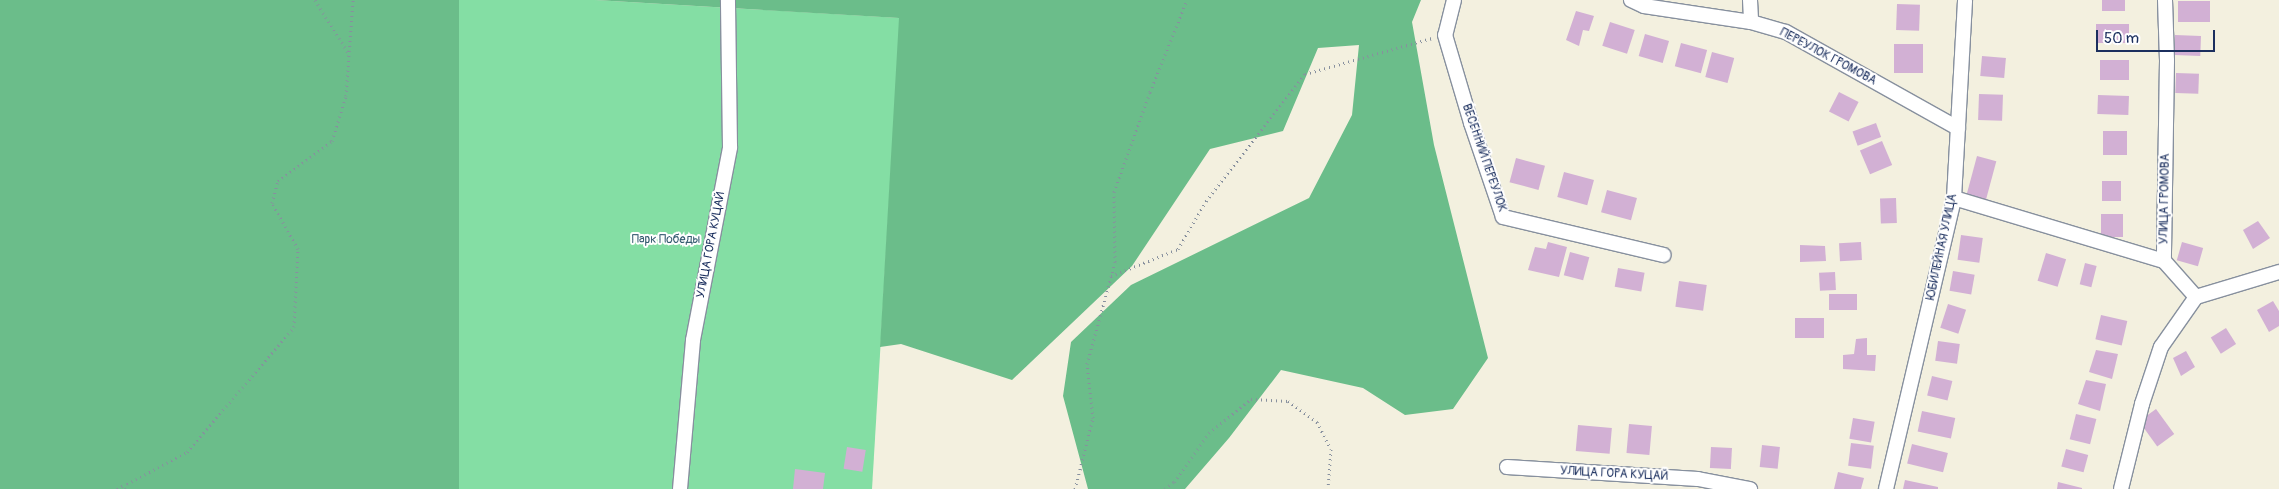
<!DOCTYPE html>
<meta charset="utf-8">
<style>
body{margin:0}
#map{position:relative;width:2279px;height:489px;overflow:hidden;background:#f3f0df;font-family:Pangolin,sans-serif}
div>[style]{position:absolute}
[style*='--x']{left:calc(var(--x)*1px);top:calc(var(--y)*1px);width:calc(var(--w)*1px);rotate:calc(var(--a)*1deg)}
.green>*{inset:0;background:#84dea4}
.forest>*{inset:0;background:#6bbd8a;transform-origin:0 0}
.building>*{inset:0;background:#d2b0d4;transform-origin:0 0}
.path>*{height:3px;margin-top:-1.5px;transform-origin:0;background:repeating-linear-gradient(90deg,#87909e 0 1px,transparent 0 5px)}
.roads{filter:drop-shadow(1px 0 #87909e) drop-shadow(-1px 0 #87909e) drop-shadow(0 1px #87909e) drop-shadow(0 -1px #87909e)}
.minor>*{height:14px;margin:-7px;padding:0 7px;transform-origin:7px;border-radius:7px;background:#fff}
span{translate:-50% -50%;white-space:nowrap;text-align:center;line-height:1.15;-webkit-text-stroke:4px #fff;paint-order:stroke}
.street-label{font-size:12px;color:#1b2f5e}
.park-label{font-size:12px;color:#355b70}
.scale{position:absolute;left:2096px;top:30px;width:119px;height:22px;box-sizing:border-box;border:2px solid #1b2f5e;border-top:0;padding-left:6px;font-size:15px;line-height:18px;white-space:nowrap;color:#1b2f5e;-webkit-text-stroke:4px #fff;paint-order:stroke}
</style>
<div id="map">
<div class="green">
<i style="clip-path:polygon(459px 0,595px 0,900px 18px,872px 489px,430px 489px)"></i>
</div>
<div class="forest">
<i style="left:0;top:0;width:459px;height:489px"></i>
<i style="clip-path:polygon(595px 0,1421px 0,1412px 22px,1434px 145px,1488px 358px,1453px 409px,1405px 415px,1363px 388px,1281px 370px,1229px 438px,1185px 489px,1088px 489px,1063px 396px,1071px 342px,1131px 285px,1309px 198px,1352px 115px,1359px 45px,1318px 48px,1283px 131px,1210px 149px,1132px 266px,1012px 380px,901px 344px,880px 347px,899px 18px)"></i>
</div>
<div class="building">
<i style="left:2102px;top:0;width:23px;height:11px"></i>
<i style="left:2210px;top:1px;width:21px;height:32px;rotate:90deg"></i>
<i style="left:1897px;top:4px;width:23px;height:26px;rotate:2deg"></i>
<i style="clip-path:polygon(1576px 11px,1594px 16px,1589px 31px,1583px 30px,1579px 46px,1566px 40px)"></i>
<i style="left:1610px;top:22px;width:26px;height:25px;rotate:18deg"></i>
<i style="left:2129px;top:24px;width:19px;height:33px;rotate:90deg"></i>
<i style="left:1645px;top:34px;width:25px;height:23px;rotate:16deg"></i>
<i style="left:2175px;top:35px;width:26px;height:20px;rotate:2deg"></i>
<i style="left:1681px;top:43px;width:27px;height:24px;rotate:15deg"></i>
<i style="left:1894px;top:44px;width:29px;height:29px"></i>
<i style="left:1712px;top:52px;width:23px;height:26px;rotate:15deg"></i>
<i style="left:1982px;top:56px;width:24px;height:20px;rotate:5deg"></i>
<i style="left:2100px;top:60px;width:29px;height:20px"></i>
<i style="left:2176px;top:73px;width:23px;height:20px;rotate:2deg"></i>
<i style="left:1839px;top:92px;width:22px;height:22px;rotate:27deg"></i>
<i style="left:1979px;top:94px;width:24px;height:26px;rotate:2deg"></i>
<i style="left:2098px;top:95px;width:31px;height:19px;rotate:2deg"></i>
<i style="left:1876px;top:123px;width:15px;height:25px;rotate:70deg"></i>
<i style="left:2103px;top:131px;width:24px;height:24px"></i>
<i style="left:1882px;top:141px;width:26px;height:24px;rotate:67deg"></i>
<i style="left:1977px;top:156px;width:20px;height:41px;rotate:15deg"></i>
<i style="left:1516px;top:158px;width:30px;height:25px;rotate:15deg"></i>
<i style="left:1564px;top:172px;width:31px;height:26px;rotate:15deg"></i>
<i style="left:2102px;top:181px;width:19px;height:20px"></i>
<i style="left:1607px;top:190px;width:31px;height:23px;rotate:15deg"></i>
<i style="left:1896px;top:198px;width:25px;height:16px;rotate:88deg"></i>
<i style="left:2101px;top:214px;width:22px;height:23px"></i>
<i style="clip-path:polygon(2258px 221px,2270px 238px,2253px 249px,2243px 230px)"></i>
<i style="left:1961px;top:235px;width:22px;height:25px;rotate:8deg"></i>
<i style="clip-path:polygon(1548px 242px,1567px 247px,1559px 277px,1528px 270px,1535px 247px,1546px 249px)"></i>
<i style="left:1861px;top:242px;width:18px;height:22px;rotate:87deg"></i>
<i style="left:2182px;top:242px;width:22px;height:19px;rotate:16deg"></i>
<i style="clip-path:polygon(1800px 245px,1825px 246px,1826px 261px,1800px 262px)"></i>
<i style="left:1570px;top:252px;width:20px;height:24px;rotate:15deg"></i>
<i style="left:2046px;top:253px;width:21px;height:29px;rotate:17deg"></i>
<i style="left:2085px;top:263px;width:12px;height:22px;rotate:14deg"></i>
<i style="left:1618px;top:268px;width:27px;height:19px;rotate:10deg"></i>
<i style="left:1953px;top:271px;width:22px;height:20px;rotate:10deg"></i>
<i style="left:1835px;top:272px;width:18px;height:16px;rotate:87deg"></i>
<i style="left:1679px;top:281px;width:28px;height:26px;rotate:8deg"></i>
<i style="left:1857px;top:294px;width:16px;height:28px;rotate:90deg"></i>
<i style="clip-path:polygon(2273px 301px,2279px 311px,2279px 326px,2269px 332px,2257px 310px)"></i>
<i style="left:1948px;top:304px;width:19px;height:25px;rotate:18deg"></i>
<i style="left:2101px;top:315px;width:27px;height:25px;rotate:13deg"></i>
<i style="left:1795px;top:318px;width:29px;height:20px"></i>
<i style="left:2226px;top:328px;width:19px;height:18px;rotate:58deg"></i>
<i style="clip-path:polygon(1867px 338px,1867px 355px,1876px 355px,1875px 371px,1843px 369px,1843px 355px,1854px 354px,1856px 339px)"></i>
<i style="left:1938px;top:341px;width:22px;height:20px;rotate:8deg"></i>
<i style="clip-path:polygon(2096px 350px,2118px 354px,2112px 379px,2089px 372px)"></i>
<i style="clip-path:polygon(2186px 351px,2195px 367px,2181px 376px,2173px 358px)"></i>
<i style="left:1932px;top:376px;width:21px;height:20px;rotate:14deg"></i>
<i style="clip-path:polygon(2086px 380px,2106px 384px,2100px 411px,2078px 404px)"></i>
<i style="left:2156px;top:409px;width:31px;height:21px;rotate:54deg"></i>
<i style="left:1922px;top:411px;width:34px;height:21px;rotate:12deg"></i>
<i style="left:2076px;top:414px;width:21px;height:26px;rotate:14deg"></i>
<i style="left:1853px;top:418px;width:22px;height:21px;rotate:10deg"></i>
<i style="left:1629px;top:424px;width:23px;height:29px;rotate:5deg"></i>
<i style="left:1578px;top:425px;width:34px;height:26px;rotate:5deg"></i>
<i style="left:1851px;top:443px;width:23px;height:23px;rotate:7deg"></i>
<i style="left:1912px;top:444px;width:37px;height:20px;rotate:14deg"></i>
<i style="left:1762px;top:445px;width:18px;height:22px;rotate:6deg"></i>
<i style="left:847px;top:447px;width:19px;height:22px;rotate:9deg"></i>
<i style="left:1711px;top:447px;width:21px;height:21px;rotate:3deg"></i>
<i style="left:2066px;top:449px;width:23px;height:18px;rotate:15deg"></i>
<i style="clip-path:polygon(795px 469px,825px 473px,823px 489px,793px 489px)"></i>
<i style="clip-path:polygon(1838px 472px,1864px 478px,1861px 489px,1834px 489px)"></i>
<i style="clip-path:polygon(1905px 480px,1938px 487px,1938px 489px,1903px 489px)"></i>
<i style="clip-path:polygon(2058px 482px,2082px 488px,2082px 489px,2057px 489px)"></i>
</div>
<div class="path">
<i style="--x:315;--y:0;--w:64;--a:57.8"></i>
<i style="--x:1111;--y:276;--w:72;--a:-21.9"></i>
<i style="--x:1178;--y:249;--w:56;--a:-59.7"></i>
<i style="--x:1206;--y:201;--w:161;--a:-52.1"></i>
<i style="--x:1305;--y:74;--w:132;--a:-15.8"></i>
<i style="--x:117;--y:489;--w:10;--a:-29"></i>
<i style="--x:126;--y:489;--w:5;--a:-79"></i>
<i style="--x:127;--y:484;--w:68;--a:-28.1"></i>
<i style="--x:187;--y:452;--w:165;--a:-49.4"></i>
<i style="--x:294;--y:327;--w:78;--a:-87.1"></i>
<i style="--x:298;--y:249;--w:53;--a:-119.5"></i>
<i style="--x:272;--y:203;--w:23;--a:-75"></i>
<i style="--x:278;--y:181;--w:67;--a:-36.5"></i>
<i style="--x:332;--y:141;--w:47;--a:-72.7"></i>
<i style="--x:346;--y:96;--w:96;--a:-85.8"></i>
<i style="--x:1075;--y:489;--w:73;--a:-75.8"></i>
<i style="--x:1093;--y:418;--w:54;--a:-96.3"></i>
<i style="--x:1087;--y:364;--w:106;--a:-74.6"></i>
<i style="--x:1115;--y:262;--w:70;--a:-90.8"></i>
<i style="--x:1114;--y:192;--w:106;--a:-70.2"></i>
<i style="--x:1150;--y:92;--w:99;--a:-68.1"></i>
<i style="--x:1165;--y:489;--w:11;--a:-38"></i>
<i style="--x:1174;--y:482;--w:60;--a:-54.5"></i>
<i style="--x:1209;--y:433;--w:54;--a:-39"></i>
<i style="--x:1251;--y:399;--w:37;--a:3"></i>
<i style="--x:1288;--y:401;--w:36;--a:36"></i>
<i style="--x:1317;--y:422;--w:30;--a:63"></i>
<i style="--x:1331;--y:449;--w:40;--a:94.3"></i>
</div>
<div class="roads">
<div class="minor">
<i style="--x:1454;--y:0;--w:36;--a:104"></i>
<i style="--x:1445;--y:35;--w:92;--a:73.5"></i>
<i style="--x:1471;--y:123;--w:99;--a:71.2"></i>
<i style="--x:1503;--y:217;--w:165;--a:13.3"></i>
<i style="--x:1631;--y:0;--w:14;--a:25"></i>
<i style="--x:1644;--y:6;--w:108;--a:8.5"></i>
<i style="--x:1751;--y:22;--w:36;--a:16"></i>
<i style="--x:1786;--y:32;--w:197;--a:29.2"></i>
<i style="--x:1750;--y:0;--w:22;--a:87"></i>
<i style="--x:2165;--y:0;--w:61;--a:88.1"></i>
<i style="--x:2167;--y:61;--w:200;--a:90.9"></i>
<i style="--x:2164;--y:261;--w:48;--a:48.4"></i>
<i style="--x:1954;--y:198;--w:219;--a:16.7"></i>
<i style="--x:2196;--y:297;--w:87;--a:-16.8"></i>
<i style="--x:1507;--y:467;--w:191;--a:3.6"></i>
<i style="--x:1698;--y:479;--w:53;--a:10.9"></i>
<i style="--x:680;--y:489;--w:150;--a:-85"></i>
<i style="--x:693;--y:340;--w:197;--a:-79.1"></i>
<i style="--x:730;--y:147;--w:147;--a:-90.8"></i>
<i style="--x:1886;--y:489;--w:299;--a:-76.8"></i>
<i style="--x:1954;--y:198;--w:198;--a:-86.8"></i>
<i style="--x:2121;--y:489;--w:88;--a:-76.1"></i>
<i style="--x:2142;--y:404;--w:60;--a:-71.6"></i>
<i style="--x:2161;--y:347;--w:61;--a:-55"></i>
</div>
</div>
<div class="street-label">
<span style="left:1828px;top:57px;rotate:28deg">ПЕРЕУЛОК ГРОМОВА</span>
<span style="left:1484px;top:158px;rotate:71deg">ВЕСЕННИЙ ПЕРЕУЛОК</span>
<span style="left:2165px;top:199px;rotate:-89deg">УЛИЦА ГРОМОВА</span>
<span style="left:711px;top:245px;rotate:-79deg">УЛИЦА ГОРА КУЦАЙ</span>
<span style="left:1942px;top:247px;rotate:-78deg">ЮБИЛЕЙНАЯ УЛИЦА</span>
<span style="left:1614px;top:474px;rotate:3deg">УЛИЦА ГОРА КУЦАЙ</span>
</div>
<div class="park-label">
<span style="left:666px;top:240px">Парк Победы</span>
</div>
<div class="scale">50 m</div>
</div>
